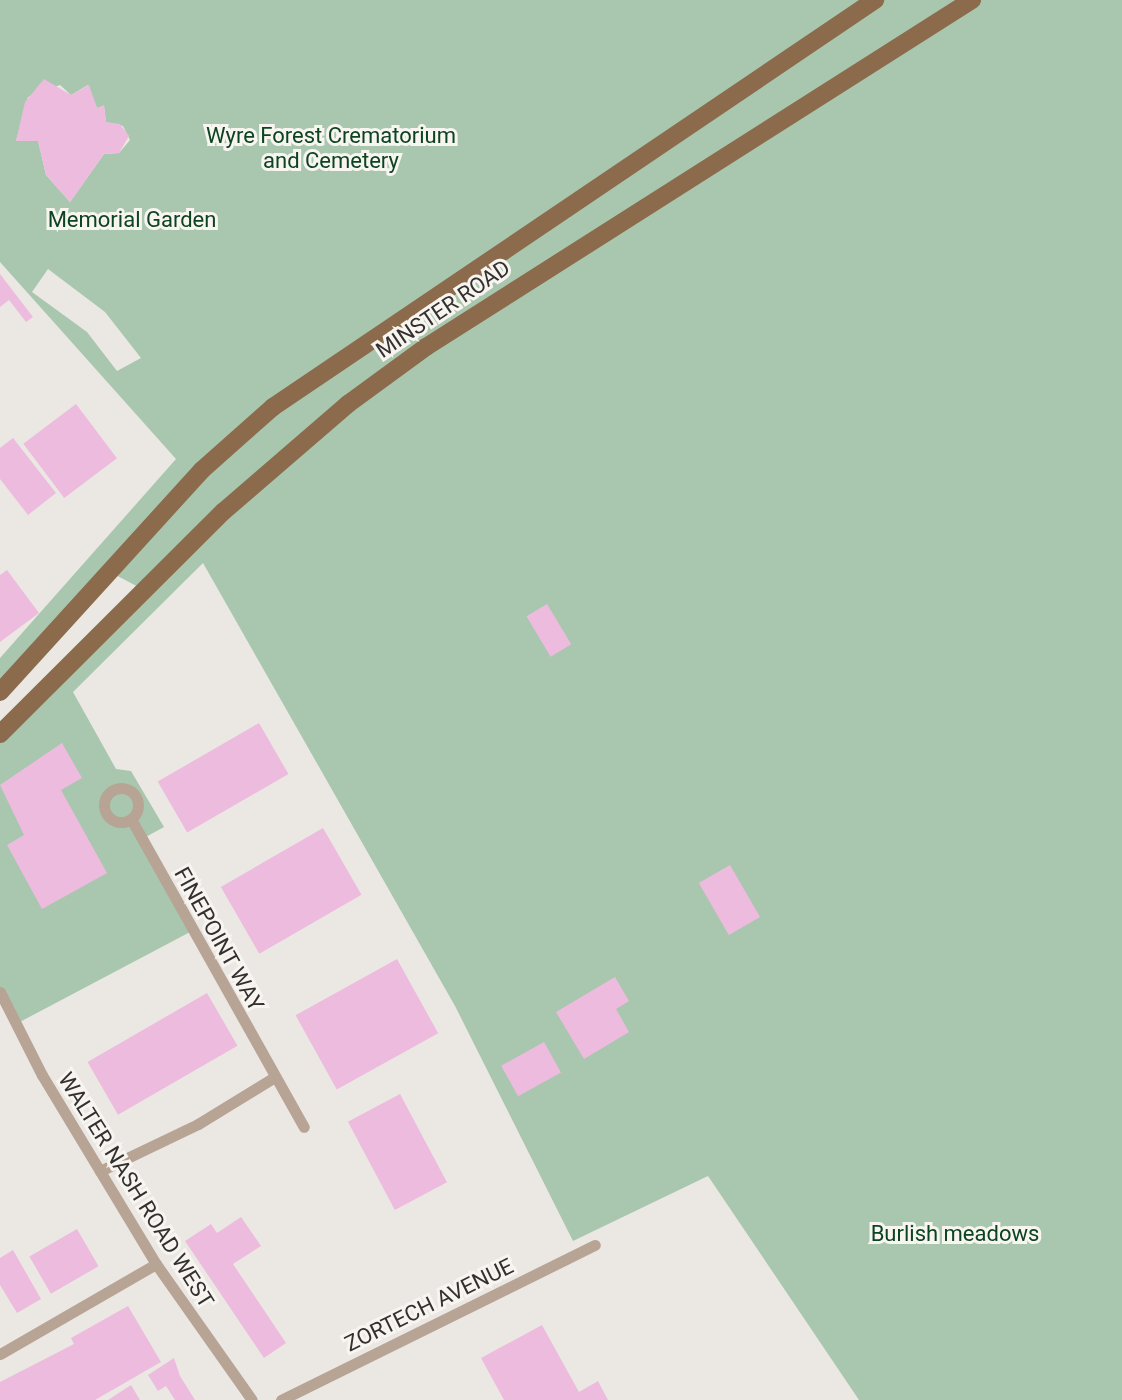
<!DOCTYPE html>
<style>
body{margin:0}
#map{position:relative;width:1122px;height:1400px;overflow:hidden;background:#ebe8e4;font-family:Roboto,sans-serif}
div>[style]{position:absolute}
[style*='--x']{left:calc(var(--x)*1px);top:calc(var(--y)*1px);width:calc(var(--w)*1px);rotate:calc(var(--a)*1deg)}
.green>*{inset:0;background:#a9c7af}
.building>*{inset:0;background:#edbbdd;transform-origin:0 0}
.minor>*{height:11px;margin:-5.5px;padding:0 5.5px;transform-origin:5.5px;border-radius:5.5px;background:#b7a494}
.minor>.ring{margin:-5.5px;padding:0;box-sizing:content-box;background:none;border:11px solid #b7a494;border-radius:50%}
.primary>*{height:18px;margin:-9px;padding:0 9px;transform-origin:9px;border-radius:9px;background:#8c6b4d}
span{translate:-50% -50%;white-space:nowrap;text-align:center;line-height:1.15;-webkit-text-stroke:6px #f8f5f1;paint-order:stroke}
.park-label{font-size:22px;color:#0c4321}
.street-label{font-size:22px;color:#333130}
</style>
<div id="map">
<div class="green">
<i style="clip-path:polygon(evenodd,0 0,1122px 0,1122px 1400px,859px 1400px,708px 1176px,573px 1241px,455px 1006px,203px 563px,73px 692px,116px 769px,131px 771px,164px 827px,142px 839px,192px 931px,16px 1024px,0 992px,0 734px,144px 590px,112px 573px,0 692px,0 658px,176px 459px,0 262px,0 0,60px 85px,71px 95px,88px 85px,97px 108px,104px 106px,106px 122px,123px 126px,130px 140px,119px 153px,104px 154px,70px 202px,46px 175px,38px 141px,16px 141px,28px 97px,60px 85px,0 0,48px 269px,105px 312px,141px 358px,117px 371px,87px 332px,32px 292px,48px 269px)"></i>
</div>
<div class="building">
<i style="clip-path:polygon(44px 79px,71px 95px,89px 85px,97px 108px,104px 105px,106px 122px,120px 124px,129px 136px,119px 153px,104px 154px,70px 202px,46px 175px,38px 141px,16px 141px,25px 102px)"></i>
<i style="clip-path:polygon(0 274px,33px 317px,26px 322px,9px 300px,0 307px)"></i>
<i style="left:76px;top:404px;width:68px;height:66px;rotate:53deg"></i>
<i style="clip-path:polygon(13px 438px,56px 493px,28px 515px,0 479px,0 448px)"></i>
<i style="clip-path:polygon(7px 570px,39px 613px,0 642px,0 575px)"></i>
<i style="left:547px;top:604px;width:47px;height:24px;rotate:59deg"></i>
<i style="left:259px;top:723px;width:59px;height:117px;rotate:60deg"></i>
<i style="clip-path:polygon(62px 743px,82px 778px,61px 790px,107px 873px,42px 909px,7px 845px,24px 835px,0 785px)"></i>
<i style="left:323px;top:828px;width:77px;height:118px;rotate:60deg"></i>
<i style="left:730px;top:865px;width:60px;height:36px;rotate:60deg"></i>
<i style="left:397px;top:959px;width:85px;height:116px;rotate:61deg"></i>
<i style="clip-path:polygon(615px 977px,629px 1001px,616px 1009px,629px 1032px,584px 1059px,556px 1012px)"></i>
<i style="left:207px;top:993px;width:61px;height:138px;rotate:60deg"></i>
<i style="left:544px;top:1042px;width:35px;height:49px;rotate:61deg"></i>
<i style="left:400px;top:1094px;width:100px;height:59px;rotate:62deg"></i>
<i style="clip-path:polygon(241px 1217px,261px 1246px,233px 1264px,286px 1343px,264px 1358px,185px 1241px,211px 1224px,217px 1233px)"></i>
<i style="left:77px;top:1229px;width:43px;height:55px;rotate:60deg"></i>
<i style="clip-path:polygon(13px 1250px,41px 1299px,17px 1313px,0 1285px,0 1258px)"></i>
<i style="clip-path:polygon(128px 1306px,161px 1362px,95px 1400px,0 1400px,0 1382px,74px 1344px,71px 1338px)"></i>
<i style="clip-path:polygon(542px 1325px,579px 1392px,598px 1381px,608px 1400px,504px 1400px,481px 1358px)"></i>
<i style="clip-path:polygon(174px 1358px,180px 1376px,195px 1400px,175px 1400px,166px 1386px,158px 1391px,148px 1375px)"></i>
<i style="clip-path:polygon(131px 1385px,140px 1400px,108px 1400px)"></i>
</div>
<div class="minor">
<i class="ring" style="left:104px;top:788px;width:23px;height:23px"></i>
<i style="--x:131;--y:819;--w:353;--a:60.7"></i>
<i style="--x:0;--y:992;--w:93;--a:63.2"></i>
<i style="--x:42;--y:1075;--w:221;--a:58.9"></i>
<i style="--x:156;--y:1264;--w:166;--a:54.8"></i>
<i style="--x:100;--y:1171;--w:109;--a:-25.6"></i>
<i style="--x:198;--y:1124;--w:88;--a:-31.5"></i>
<i style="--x:0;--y:1354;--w:180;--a:-30"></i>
<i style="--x:281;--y:1400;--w:350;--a:-26.3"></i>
</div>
<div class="primary">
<i style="--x:0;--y:692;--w:300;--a:-47.7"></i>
<i style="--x:202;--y:470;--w:95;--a:-41.6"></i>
<i style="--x:273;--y:407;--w:727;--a:-34.06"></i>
<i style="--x:0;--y:734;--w:316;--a:-44.9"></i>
<i style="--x:224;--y:511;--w:164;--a:-40.8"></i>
<i style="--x:348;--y:404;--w:97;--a:-36.2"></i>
<i style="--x:426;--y:347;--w:647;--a:-32.44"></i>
</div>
<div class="park-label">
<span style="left:331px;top:148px">Wyre Forest Crematorium<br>and Cemetery</span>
<span style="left:132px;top:220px">Memorial Garden</span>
<span style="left:955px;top:1234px">Burlish meadows</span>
</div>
<div class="street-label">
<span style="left:443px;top:309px;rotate:-34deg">MINSTER ROAD</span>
<span style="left:219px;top:939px;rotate:61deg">FINEPOINT WAY</span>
<span style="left:136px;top:1190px;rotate:58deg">WALTER NASH ROAD WEST</span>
<span style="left:429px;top:1305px;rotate:-26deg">ZORTECH AVENUE</span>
</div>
</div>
